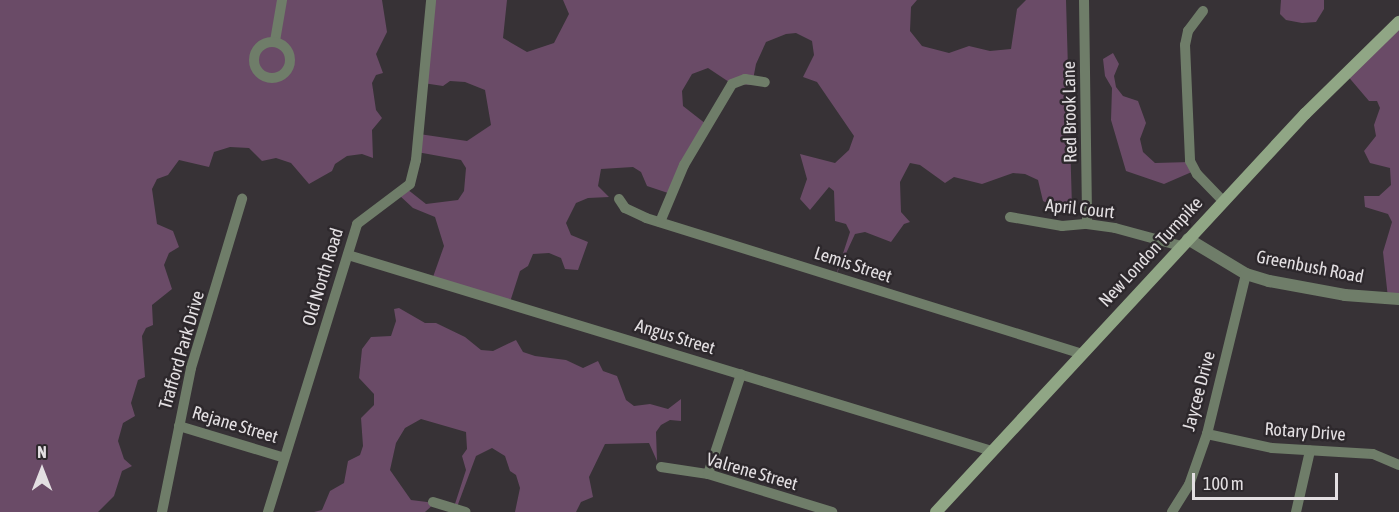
<!DOCTYPE html>
<style>
body{margin:0}
#map{position:relative;width:1399px;height:512px;overflow:hidden;background:#373236;font-family:"Asap Condensed",sans-serif}
div>[style]{position:absolute}
[style*='--x']{left:calc(var(--x)*1px);top:calc(var(--y)*1px);width:calc(var(--w)*1px);rotate:calc(var(--a)*1deg)}
.green>*{inset:0;background:#6a4b67}
.minor>*{height:10px;margin:-5px;padding:0 5px;transform-origin:5px;border-radius:5px;background:#6f7d69}
.minor>.ring{margin:-5px;padding:0;box-sizing:content-box;background:none;border:10px solid #6f7d69;border-radius:50%}
.tertiary>*{height:12px;margin:-6px;padding:0 6px;transform-origin:6px;border-radius:6px;background:#6f7d69}
.secondary>*{height:12px;margin:-6px;padding:0 6px;transform-origin:6px;border-radius:6px;background:#90a685}
span{translate:-50% -50%;white-space:nowrap;text-align:center;line-height:1.15;-webkit-text-stroke:5px #2d282c;paint-order:stroke}
.street-label{font-size:18px;color:#e3dfe2}
.north{position:absolute;left:12px;top:440px;width:60px;height:60px;-webkit-text-stroke:4px #2d282c;paint-order:stroke;rotate:0deg;font-size:16px;font-weight:700;line-height:24px;text-align:center;color:#e3dfe2}
.north::after{content:'';display:block;margin:auto;width:21px;height:27px;background:#e3dfe2;clip-path:polygon(50% 0,100% 100%,50% 72%,0 100%)}
.scale{position:absolute;left:1192px;top:473px;width:146px;height:27px;box-sizing:border-box;border:3px solid #e3dfe2;border-top:0;padding-left:8px;font-size:18px;line-height:21px;white-space:nowrap;color:#e3dfe2;-webkit-text-stroke:4px #2d282c;paint-order:stroke}
</style>
<div id="map">
<div class="green">
<i style="clip-path:polygon(0 0,382px 0,387px 32px,376px 54px,383px 73px,376px 75px,372px 83px,376px 110px,382px 118px,372px 130px,373px 158px,362px 154px,347px 156px,335px 164px,332px 171px,309px 184px,291px 163px,276px 158px,262px 161px,249px 148px,230px 147px,214px 152px,209px 167px,179px 160px,168px 175px,157px 179px,152px 189px,157px 224px,173px 231px,179px 247px,169px 253px,164px 265px,172px 289px,152px 305px,153px 325px,146px 328px,142px 336px,145px 377px,138px 380px,131px 403px,135px 416px,123px 423px,118px 441px,124px 459px,132px 466px,122px 471px,114px 496px,98px 512px,0 512px)"></i>
<i style="clip-path:polygon(431px 0,507px 0,503px 38px,527px 52px,554px 43px,569px 14px,563px 0,917px 0,911px 7px,910px 31px,922px 46px,949px 53px,969px 46px,990px 51px,1011px 49px,1017px 9px,1026px 0,1066px 0,1072px 207px,1053px 206px,1043px 201px,1038px 180px,1025px 174px,1013px 173px,982px 184px,954px 177px,945px 183px,920px 165px,910px 163px,900px 182px,901px 212px,910px 222px,904px 224px,891px 242px,865px 232px,855px 234px,836px 275px,850px 232px,846px 224px,835px 221px,834px 191px,829px 187px,810px 210px,800px 199px,807px 179px,800px 154px,835px 163px,849px 150px,854px 136px,817px 82px,803px 77px,814px 55px,812px 41px,796px 33px,786px 34px,766px 42px,756px 64px,752px 85px,732px 84px,708px 68px,692px 74px,682px 91px,683px 106px,706px 124px,668px 193px,647px 186px,641px 172px,633px 167px,601px 169px,598px 186px,609px 197px,588px 198px,576px 203px,566px 223px,571px 235px,588px 242px,578px 270px,565px 269px,561px 258px,549px 253px,533px 254px,528px 266px,520px 271px,510px 302px,433px 277px,444px 246px,435px 217px,413px 208px,399px 195px,407px 189px,426px 204px,458px 200px,464px 191px,466px 168px,461px 160px,417px 152px,419px 134px,467px 141px,491px 125px,485px 90px,465px 82px,450px 81px,443px 86px,423px 83px)"></i>
<i style="clip-path:polygon(1281px 0,1324px 0,1324px 9px,1316px 22px,1302px 23px,1286px 20px,1280px 14px)"></i>
<i style="clip-path:polygon(1399px 22px,1399px 298px,1388px 298px,1383px 252px,1392px 222px,1388px 214px,1365px 207px,1364px 196px,1379px 196px,1391px 185px,1390px 168px,1370px 163px,1364px 151px,1376px 136px,1374px 125px,1380px 108px,1377px 101px,1369px 101px,1346px 74px)"></i>
<i style="clip-path:polygon(1113px 53px,1119px 64px,1114px 76px,1116px 87px,1123px 96px,1138px 101px,1146px 123px,1140px 139px,1143px 152px,1155px 163px,1190px 162px,1194px 171px,1164px 184px,1126px 171px,1111px 120px,1112px 88px,1105px 76px,1103px 59px)"></i>
<i style="clip-path:polygon(399px 308px,425px 323px,436px 323px,465px 337px,481px 350px,493px 351px,516px 340px,523px 352px,535px 356px,566px 360px,583px 368px,598px 361px,603px 371px,617px 376px,626px 400px,634px 406px,650px 404px,668px 409px,681px 399px,681px 421px,670px 420px,661px 425px,656px 432px,657px 461px,649px 443px,605px 444px,589px 477px,593px 497px,581px 502px,576px 512px,515px 512px,520px 488px,516px 475px,510px 471px,505px 456px,492px 448px,476px 456px,457px 507px,454px 507px,466px 470px,462px 456px,467px 449px,466px 432px,421px 419px,405px 428px,396px 443px,390px 470px,411px 500px,435px 503px,425px 512px,314px 512px,322px 510px,330px 491px,344px 483px,348px 461px,360px 455px,363px 446px,361px 418px,374px 405px,374px 394px,359px 378px,362px 349px,371px 337px,391px 336px,396px 321px,394px 309px)"></i>
</div>
<div class="minor">
<i style="--x:1084;--y:0;--w:224;--a:89.2"></i>
<i style="--x:1203;--y:11;--w:25;--a:127"></i>
<i style="--x:1188;--y:31;--w:14;--a:102"></i>
<i style="--x:1185;--y:45;--w:116;--a:87.5"></i>
<i style="--x:1190;--y:161;--w:15;--a:62"></i>
<i style="--x:1197;--y:174;--w:37;--a:46"></i>
<i style="--x:275;--y:41;--w:42;--a:-80.3"></i>
<i class="ring" style="left:254px;top:42px;width:26px;height:26px"></i>
<i style="--x:619;--y:199;--w:11;--a:56"></i>
<i style="--x:625;--y:208;--w:23;--a:25"></i>
<i style="--x:646;--y:218;--w:457;--a:17.3"></i>
<i style="--x:1010;--y:217;--w:53;--a:9.8"></i>
<i style="--x:1062;--y:226;--w:25;--a:-5"></i>
<i style="--x:1087;--y:224;--w:28;--a:8"></i>
<i style="--x:1115;--y:228;--w:68;--a:15.3"></i>
<i style="--x:660;--y:222;--w:62;--a:-67.2"></i>
<i style="--x:684;--y:165;--w:94;--a:-59.3"></i>
<i style="--x:732;--y:84;--w:14;--a:-21"></i>
<i style="--x:745;--y:79;--w:20;--a:9"></i>
<i style="--x:348;--y:255;--w:673;--a:16.93"></i>
<i style="--x:179;--y:426;--w:108;--a:16.8"></i>
<i style="--x:1207;--y:434;--w:66;--a:12.2"></i>
<i style="--x:1272;--y:448;--w:101;--a:3.4"></i>
<i style="--x:1373;--y:454;--w:28;--a:23"></i>
<i style="--x:661;--y:467;--w:48;--a:8.5"></i>
<i style="--x:708;--y:474;--w:130;--a:17"></i>
<i style="--x:708;--y:474;--w:105;--a:-71.7"></i>
<i style="--x:433;--y:502;--w:34;--a:17"></i>
<i style="--x:162;--y:512;--w:147;--a:-78.6"></i>
<i style="--x:191;--y:368;--w:177;--a:-73.2"></i>
<i style="--x:268;--y:512;--w:301;--a:-72.8"></i>
<i style="--x:357;--y:224;--w:66;--a:-37"></i>
<i style="--x:410;--y:184;--w:25;--a:-76"></i>
<i style="--x:416;--y:160;--w:161;--a:-84.6"></i>
<i style="--x:1172;--y:512;--w:32;--a:-58"></i>
<i style="--x:1189;--y:485;--w:54;--a:-70.6"></i>
<i style="--x:1207;--y:434;--w:165;--a:-76.3"></i>
<i style="--x:1296;--y:512;--w:63;--a:-77.1"></i>
</div>
<div class="tertiary">
<i style="--x:1188;--y:239;--w:68;--a:31.1"></i>
<i style="--x:1246;--y:274;--w:24;--a:17"></i>
<i style="--x:1269;--y:281;--w:77;--a:10.4"></i>
<i style="--x:1345;--y:295;--w:54;--a:4.2"></i>
</div>
<div class="secondary">
<i style="--x:936;--y:512;--w:543;--a:-47.17"></i>
<i style="--x:1305;--y:114;--w:132;--a:-44.4"></i>
</div>
<div class="street-label">
<span style="left:1070px;top:112px;rotate:-91deg">Red Brook Lane</span>
<span style="left:1080px;top:209px;rotate:6deg">April Court</span>
<span style="left:1151px;top:252px;rotate:-47deg">New London Turnpike</span>
<span style="left:853px;top:265px;rotate:18deg">Lemis Street</span>
<span style="left:1310px;top:267px;rotate:11deg">Greenbush Road</span>
<span style="left:323px;top:277px;rotate:-73deg">Old North Road</span>
<span style="left:675px;top:337px;rotate:17deg">Angus Street</span>
<span style="left:182px;top:350px;rotate:-74deg">Trafford Park Drive</span>
<span style="left:1199px;top:391px;rotate:-75deg">Jaycee Drive</span>
<span style="left:235px;top:425px;rotate:17deg">Rejane Street</span>
<span style="left:1305px;top:432px;rotate:4deg">Rotary Drive</span>
<span style="left:752px;top:472px;rotate:16deg">Valrene Street</span>
</div>
<div class="north">N</div>
<div class="scale">100 m</div>
</div>
